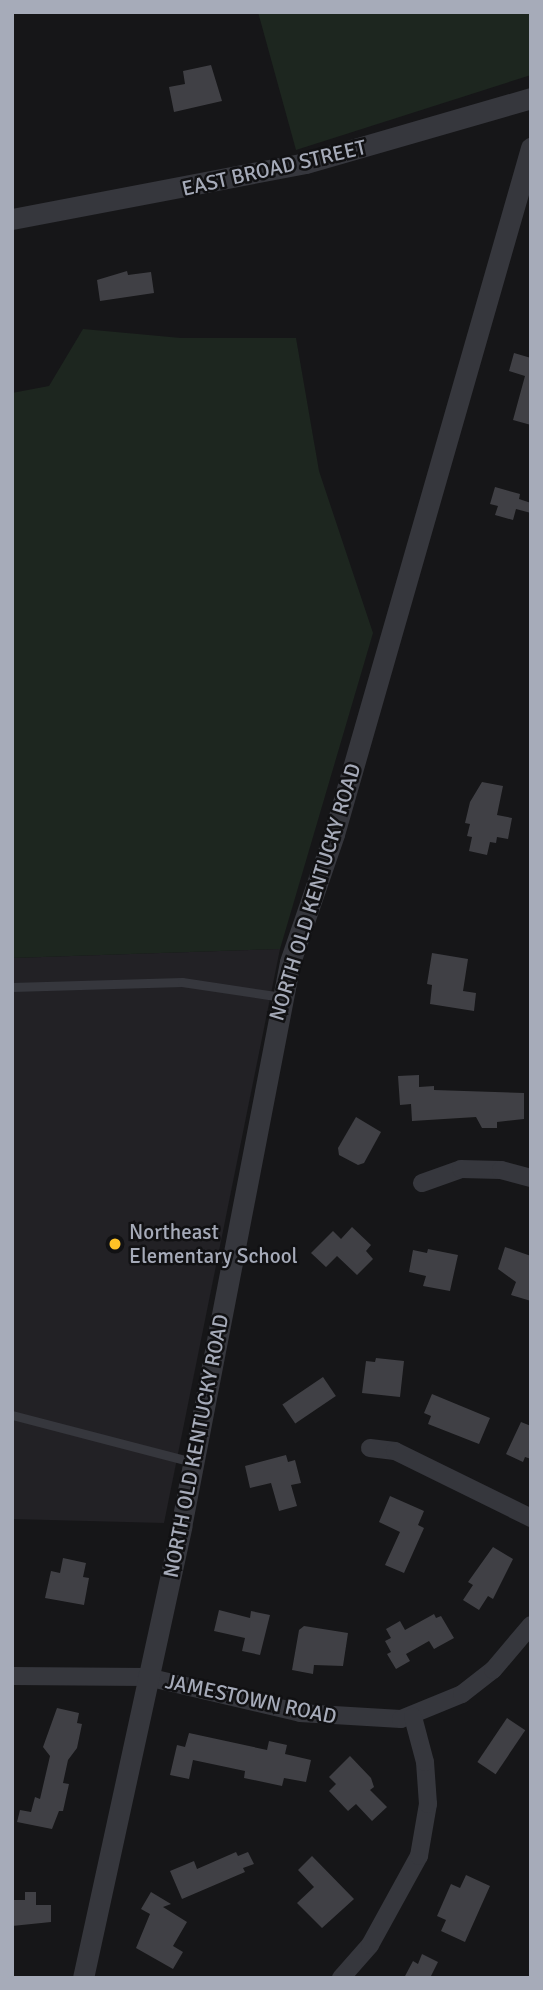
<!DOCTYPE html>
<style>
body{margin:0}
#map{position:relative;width:543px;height:1990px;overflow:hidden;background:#161618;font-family:Signika,sans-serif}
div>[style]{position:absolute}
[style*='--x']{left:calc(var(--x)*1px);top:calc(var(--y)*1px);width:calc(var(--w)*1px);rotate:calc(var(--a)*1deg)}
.built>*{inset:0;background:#222125}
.green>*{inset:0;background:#1d261f}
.building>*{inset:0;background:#404045;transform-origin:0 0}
.service>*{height:9px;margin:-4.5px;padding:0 4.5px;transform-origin:4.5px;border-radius:4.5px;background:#36373d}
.minor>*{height:18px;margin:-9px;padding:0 9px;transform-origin:9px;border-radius:9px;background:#36373d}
.tertiary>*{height:21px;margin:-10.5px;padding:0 10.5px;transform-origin:10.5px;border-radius:10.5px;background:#36373d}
.dots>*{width:19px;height:19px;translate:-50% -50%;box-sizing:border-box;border:4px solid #111113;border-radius:50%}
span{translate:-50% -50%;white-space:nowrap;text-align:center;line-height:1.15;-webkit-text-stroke:5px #111113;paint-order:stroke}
.street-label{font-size:21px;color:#a6abb9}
.poi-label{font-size:21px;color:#a6abb9}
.left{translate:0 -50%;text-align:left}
.frame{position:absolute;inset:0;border:14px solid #a6abb9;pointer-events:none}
</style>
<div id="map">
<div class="built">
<i style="clip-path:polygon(280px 949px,164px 1523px,12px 1519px,12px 958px)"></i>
</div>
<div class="green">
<i style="clip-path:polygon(258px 12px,531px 12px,531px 75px,296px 150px)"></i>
<i style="clip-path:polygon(83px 329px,181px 338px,296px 338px,319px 471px,373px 633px,280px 949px,12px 958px,12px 393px,49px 386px)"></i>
</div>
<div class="building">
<i style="clip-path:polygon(211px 65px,222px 101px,174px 112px,169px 87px,185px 84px,183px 71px)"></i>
<i style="clip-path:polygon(127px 271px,128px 275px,151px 272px,154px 293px,100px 301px,97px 280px)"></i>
<i style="clip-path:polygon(514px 353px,531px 358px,531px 425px,513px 420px,525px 376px,509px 371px)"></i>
<i style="clip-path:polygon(495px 487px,520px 494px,519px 499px,531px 503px,531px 513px,516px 509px,513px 520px,495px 515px,498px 506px,490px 504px)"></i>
<i style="clip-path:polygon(482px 782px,503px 786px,497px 815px,512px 818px,508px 839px,497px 837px,496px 843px,490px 842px,487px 855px,469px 851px,472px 837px,467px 836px,470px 824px,465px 823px,470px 802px)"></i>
<i style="clip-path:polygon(432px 953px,468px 959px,463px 991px,476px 993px,474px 1011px,430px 1004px,432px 985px,427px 984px)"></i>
<i style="clip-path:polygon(419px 1075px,419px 1087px,434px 1086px,434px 1090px,524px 1093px,524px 1119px,497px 1122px,497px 1128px,482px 1128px,476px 1117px,412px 1121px,411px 1104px,400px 1105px,398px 1076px)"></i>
<i style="clip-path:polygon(356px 1117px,381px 1132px,364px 1163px,358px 1165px,339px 1155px,338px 1148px)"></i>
<i style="clip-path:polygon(352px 1227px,371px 1245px,366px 1251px,373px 1259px,357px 1275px,337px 1256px,326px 1267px,311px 1253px,333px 1231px,341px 1239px)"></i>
<i style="clip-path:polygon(505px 1247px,531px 1256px,531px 1301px,511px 1295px,516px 1282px,498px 1269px)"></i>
<i style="clip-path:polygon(428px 1249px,458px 1255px,450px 1291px,423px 1286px,426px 1276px,409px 1272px,413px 1250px,427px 1253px)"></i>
<i style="clip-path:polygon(376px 1358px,404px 1361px,400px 1397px,362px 1393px,366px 1361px,375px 1362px)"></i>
<i style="left:323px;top:1377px;width:23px;height:49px;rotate:56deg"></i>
<i style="clip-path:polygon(432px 1394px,490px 1418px,479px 1444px,428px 1424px,431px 1416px,424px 1413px)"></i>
<i style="clip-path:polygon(521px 1422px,531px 1426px,531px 1459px,525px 1457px,523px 1462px,506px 1454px)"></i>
<i style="clip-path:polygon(286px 1455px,288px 1462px,295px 1460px,301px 1483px,291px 1485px,297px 1506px,279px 1511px,271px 1483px,250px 1488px,245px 1466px)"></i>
<i style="clip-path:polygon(390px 1496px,424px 1511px,418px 1525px,424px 1528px,404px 1573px,385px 1565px,400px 1532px,379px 1522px)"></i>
<i style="clip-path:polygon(493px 1547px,513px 1559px,493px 1599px,488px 1596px,479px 1610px,463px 1600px,473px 1585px,468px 1582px)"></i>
<i style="clip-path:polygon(63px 1558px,86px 1563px,83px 1577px,89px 1578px,84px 1605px,45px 1598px,51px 1571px,60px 1573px)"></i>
<i style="clip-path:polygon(219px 1610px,250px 1618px,251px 1611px,270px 1615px,260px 1655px,242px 1651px,245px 1638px,214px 1631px)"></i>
<i style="clip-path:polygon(434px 1614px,436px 1618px,441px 1616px,454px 1638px,434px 1649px,429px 1641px,406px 1654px,410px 1661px,396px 1669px,387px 1654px,391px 1652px,385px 1641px,391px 1638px,386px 1629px,400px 1621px,405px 1630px)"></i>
<i style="clip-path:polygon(304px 1626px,348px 1633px,343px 1666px,314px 1665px,313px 1674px,292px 1670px,299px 1630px)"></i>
<i style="clip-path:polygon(57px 1708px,79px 1713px,77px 1723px,82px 1724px,77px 1748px,68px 1760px,63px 1783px,69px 1784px,63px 1811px,59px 1811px,52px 1829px,17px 1822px,20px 1810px,31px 1812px,35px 1797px,40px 1799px,50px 1756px,43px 1747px)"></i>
<i style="left:507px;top:1718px;width:22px;height:53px;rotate:34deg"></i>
<i style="clip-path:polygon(189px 1733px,267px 1750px,269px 1741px,287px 1745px,285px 1754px,311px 1760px,306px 1782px,284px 1778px,282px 1786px,244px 1778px,245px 1771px,193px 1760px,189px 1779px,170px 1775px,177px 1745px,185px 1747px)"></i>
<i style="clip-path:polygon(350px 1756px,371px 1778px,374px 1787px,370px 1790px,387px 1807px,372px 1821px,356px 1804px,348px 1811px,329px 1791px,336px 1784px,329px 1777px)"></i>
<i style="clip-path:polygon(236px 1852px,238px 1856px,248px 1852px,254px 1864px,243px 1868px,245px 1872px,182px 1899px,170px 1871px,194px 1861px,197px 1869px)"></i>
<i style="clip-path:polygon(312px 1856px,354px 1899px,322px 1928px,297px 1903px,314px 1887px,298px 1870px)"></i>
<i style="clip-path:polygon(466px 1875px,490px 1886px,465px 1942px,441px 1931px,446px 1920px,437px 1916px,451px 1884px,460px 1888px)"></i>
<i style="clip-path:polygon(25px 1892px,36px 1892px,36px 1905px,51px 1905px,51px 1922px,12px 1926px,12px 1900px,25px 1900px)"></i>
<i style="clip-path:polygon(151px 1892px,171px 1904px,163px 1907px,187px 1922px,173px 1946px,183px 1952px,173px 1969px,136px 1948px,150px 1914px,141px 1909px)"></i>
<i style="clip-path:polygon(422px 1954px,438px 1962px,430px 1978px,404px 1978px,413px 1961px,418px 1964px)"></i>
</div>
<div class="service">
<i style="--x:12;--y:987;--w:170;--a:-1.7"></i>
<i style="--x:182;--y:982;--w:101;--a:8.5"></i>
<i style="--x:12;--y:1415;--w:187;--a:14.6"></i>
</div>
<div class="minor">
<i style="--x:422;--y:1183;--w:41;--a:-19.7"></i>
<i style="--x:461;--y:1169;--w:40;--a:1.4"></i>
<i style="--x:501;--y:1170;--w:31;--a:15"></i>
<i style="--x:370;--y:1448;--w:25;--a:7"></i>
<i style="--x:395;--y:1451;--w:152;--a:26.2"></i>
<i style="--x:12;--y:1676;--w:135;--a:0.4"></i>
<i style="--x:147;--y:1677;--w:157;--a:13.2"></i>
<i style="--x:300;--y:1713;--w:101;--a:3.4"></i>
<i style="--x:401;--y:1719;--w:66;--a:-22.3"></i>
<i style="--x:462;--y:1694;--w:39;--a:-38"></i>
<i style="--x:493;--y:1670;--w:59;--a:-49.8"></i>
<i style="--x:341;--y:1978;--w:44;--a:-48.7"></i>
<i style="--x:370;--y:1945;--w:102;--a:-61.2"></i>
<i style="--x:419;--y:1856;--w:53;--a:-80.2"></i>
<i style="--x:428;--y:1804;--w:42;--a:-94.1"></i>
<i style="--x:425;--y:1762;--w:47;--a:-104.9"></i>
</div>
<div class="tertiary">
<i style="--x:12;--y:219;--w:299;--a:-10.8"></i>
<i style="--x:306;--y:163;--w:234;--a:-16.1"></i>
<i style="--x:83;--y:1978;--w:462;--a:-77.7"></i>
<i style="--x:181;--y:1527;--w:575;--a:-79.08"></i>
<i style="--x:290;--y:962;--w:135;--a:-71"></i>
<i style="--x:334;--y:834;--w:714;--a:-73.98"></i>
</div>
<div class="dots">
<i style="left:115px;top:1244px;background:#ffc226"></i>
</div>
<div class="street-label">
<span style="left:274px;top:168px;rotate:-13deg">EAST BROAD STREET</span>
<span style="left:315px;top:892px;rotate:-73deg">NORTH OLD KENTUCKY ROAD</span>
<span style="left:196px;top:1446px;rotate:-79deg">NORTH OLD KENTUCKY ROAD</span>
<span style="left:251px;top:1699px;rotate:12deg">JAMESTOWN ROAD</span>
</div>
<div class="poi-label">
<span class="left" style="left:129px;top:1244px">Northeast<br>Elementary School</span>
</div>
<div class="frame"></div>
</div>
